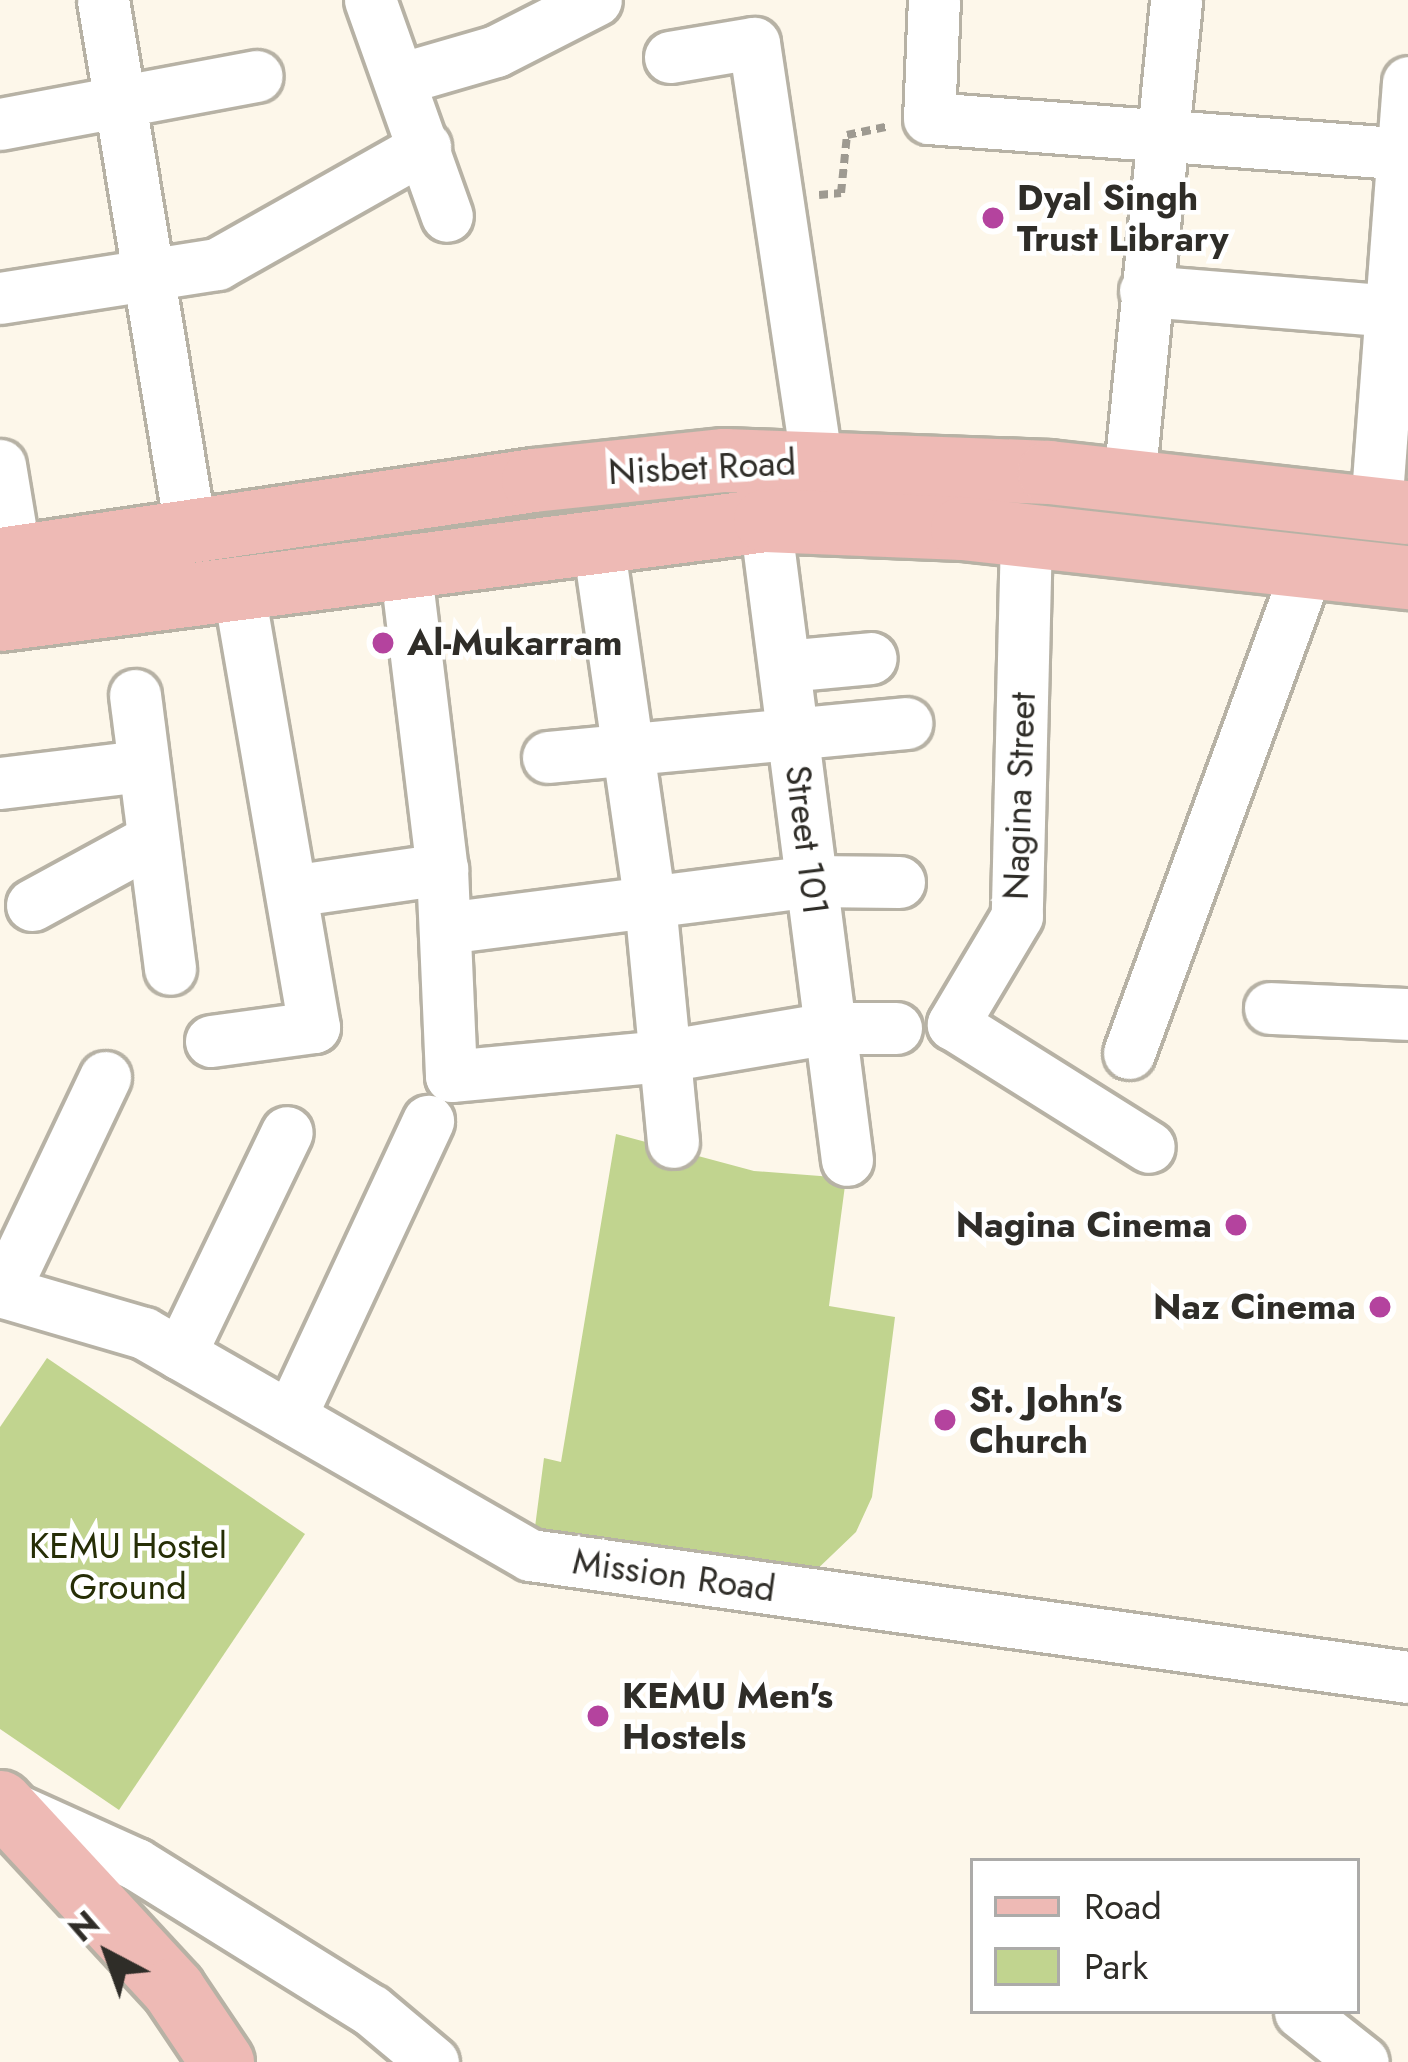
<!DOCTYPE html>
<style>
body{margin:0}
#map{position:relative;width:1408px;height:2062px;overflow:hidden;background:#fdf7ea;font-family:Jost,sans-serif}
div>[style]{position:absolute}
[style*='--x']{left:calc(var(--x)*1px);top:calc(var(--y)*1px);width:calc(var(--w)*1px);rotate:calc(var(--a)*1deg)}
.green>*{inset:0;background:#c1d48f}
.path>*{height:8px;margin-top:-4px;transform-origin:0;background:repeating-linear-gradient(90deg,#9e9a91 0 9px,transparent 0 15px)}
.roads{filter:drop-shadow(3px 0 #b7b2a5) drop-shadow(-3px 0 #b7b2a5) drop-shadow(0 3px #b7b2a5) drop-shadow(0 -3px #b7b2a5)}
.minor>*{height:51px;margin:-25.5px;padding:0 25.5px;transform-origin:25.5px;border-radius:25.5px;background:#fff}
.major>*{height:63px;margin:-31.5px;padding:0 31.5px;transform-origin:31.5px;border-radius:31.5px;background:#eebab5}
.dots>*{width:33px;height:33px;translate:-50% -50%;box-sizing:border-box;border:6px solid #fff;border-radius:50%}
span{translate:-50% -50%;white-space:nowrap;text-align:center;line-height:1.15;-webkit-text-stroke:9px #fff;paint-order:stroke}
.poi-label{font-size:36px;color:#2f2d28;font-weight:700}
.left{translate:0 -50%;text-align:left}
.right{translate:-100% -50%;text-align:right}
.street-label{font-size:36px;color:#2f2d28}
.park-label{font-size:36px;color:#262e06}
.legend{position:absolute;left:970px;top:1858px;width:390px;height:156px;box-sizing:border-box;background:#fff;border:3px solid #acaba9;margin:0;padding:15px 21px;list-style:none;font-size:36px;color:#2f2d28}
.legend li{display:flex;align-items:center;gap:24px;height:60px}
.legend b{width:60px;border:3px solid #acaba9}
.north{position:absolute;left:48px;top:1894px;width:120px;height:120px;-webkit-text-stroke:9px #fff;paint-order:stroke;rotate:319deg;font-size:33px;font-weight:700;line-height:48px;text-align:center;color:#2f2d28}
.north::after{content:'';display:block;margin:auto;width:42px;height:54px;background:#2f2d28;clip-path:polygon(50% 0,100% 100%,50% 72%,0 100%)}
</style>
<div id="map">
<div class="green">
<i style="clip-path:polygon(616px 1134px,754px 1171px,846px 1178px,829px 1306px,895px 1317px,872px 1497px,856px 1532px,809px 1577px,552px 1543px,535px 1527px,544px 1458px,561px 1462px)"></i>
<i style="clip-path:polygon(47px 1358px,305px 1534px,119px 1810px,0 1729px,0 1427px)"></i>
</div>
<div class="path">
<i style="--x:819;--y:195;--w:22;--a:-5"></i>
<i style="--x:841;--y:193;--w:58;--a:-84.1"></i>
<i style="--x:847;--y:135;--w:44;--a:-11.8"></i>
</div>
<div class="roads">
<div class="minor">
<i style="--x:103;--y:0;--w:541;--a:80.64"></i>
<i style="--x:370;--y:0;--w:229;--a:70.4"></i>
<i style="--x:934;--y:0;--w:118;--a:92.4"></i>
<i style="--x:929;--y:118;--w:480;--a:4.3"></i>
<i style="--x:670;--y:57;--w:85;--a:-9.5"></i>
<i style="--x:754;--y:43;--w:422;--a:81.5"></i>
<i style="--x:403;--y:78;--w:97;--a:-16.2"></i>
<i style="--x:496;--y:51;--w:112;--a:-27"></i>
<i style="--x:0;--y:124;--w:261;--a:-10.6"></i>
<i style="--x:1145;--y:291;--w:264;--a:4.6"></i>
<i style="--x:0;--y:298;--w:220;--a:-8.9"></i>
<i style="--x:217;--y:264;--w:239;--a:-29.4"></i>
<i style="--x:0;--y:465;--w:92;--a:80.6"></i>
<i style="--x:1129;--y:481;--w:483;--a:-84.4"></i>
<i style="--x:1376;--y:508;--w:427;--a:-85.7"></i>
<i style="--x:765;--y:520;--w:645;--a:82.7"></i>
<i style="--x:1026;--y:536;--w:380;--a:91.4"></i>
<i style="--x:1017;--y:916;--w:126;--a:120.7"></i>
<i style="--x:953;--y:1024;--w:231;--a:32.1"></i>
<i style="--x:598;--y:543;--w:364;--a:81.8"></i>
<i style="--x:650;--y:903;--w:240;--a:84.5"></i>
<i style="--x:405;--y:565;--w:306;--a:83.1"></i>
<i style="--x:442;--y:869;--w:207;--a:87.5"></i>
<i style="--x:451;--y:1076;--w:214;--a:-5.4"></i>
<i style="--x:664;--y:1056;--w:168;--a:-9.6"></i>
<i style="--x:830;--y:1028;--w:66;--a:0"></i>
<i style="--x:785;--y:666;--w:86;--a:-5.3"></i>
<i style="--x:135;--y:695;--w:276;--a:82.7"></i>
<i style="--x:548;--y:757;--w:360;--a:-5.4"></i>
<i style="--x:0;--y:783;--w:141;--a:-6.9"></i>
<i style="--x:291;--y:891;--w:153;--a:-8.3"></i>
<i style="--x:32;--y:905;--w:136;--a:-28.6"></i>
<i style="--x:445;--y:928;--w:370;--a:-7.3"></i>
<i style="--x:812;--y:881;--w:87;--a:0.7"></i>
<i style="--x:1270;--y:1008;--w:138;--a:2.5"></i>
<i style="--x:211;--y:1041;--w:104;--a:-7.7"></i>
<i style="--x:314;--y:1027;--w:446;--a:-99.8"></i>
<i style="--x:1129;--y:1053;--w:516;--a:-69.81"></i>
<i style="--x:0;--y:1291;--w:150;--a:16.3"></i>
<i style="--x:144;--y:1333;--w:445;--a:29.9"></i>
<i style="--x:530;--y:1555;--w:886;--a:7.91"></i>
<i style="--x:3;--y:1292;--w:238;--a:-64.6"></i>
<i style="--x:180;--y:1354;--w:246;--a:-64.3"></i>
<i style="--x:290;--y:1417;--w:327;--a:-65"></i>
<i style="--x:12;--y:1808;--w:136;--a:24.3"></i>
<i style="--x:136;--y:1864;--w:277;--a:31.9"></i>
<i style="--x:371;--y:2010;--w:81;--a:40"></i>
<i style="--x:1300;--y:2012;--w:80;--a:38.4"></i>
</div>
<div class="major">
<i style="--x:0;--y:559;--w:539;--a:-8.43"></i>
<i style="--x:533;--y:480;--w:192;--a:-6"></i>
<i style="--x:724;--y:460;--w:325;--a:2.1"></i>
<i style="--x:1049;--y:472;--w:361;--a:6.4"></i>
<i style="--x:0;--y:619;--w:771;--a:-7.37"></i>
<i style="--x:765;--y:520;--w:197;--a:2.3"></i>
<i style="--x:962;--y:528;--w:449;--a:6.3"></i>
<i style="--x:0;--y:1802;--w:255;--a:47.2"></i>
<i style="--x:173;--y:1989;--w:88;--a:56.1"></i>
</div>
</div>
<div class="dots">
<i style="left:993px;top:218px;background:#b4439e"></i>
<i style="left:383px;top:643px;background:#b4439e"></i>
<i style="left:1236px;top:1225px;background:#b4439e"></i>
<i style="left:1380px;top:1307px;background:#b4439e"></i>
<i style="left:945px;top:1420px;background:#b4439e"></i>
<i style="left:598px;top:1716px;background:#b4439e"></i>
</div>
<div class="poi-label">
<span class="left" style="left:1017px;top:218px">Dyal Singh<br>Trust Library</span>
<span class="left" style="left:407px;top:643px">Al-Mukarram</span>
<span class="right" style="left:1212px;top:1225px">Nagina Cinema</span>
<span class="right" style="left:1356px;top:1307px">Naz Cinema</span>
<span class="left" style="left:969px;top:1420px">St. John's<br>Church</span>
<span class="left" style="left:622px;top:1716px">KEMU Men's<br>Hostels</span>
</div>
<div class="street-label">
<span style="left:702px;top:467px;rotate:-3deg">Nisbet Road</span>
<span style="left:1019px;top:796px;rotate:-88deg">Nagina Street</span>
<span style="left:807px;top:840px;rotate:83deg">Street 101</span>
<span style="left:674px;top:1575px;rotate:8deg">Mission Road</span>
</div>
<div class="park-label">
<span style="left:128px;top:1566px">KEMU Hostel<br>Ground</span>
</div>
<ul class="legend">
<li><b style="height:15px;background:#eebab5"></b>Road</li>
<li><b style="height:33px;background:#c1d48f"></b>Park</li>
</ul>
<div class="north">N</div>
</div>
